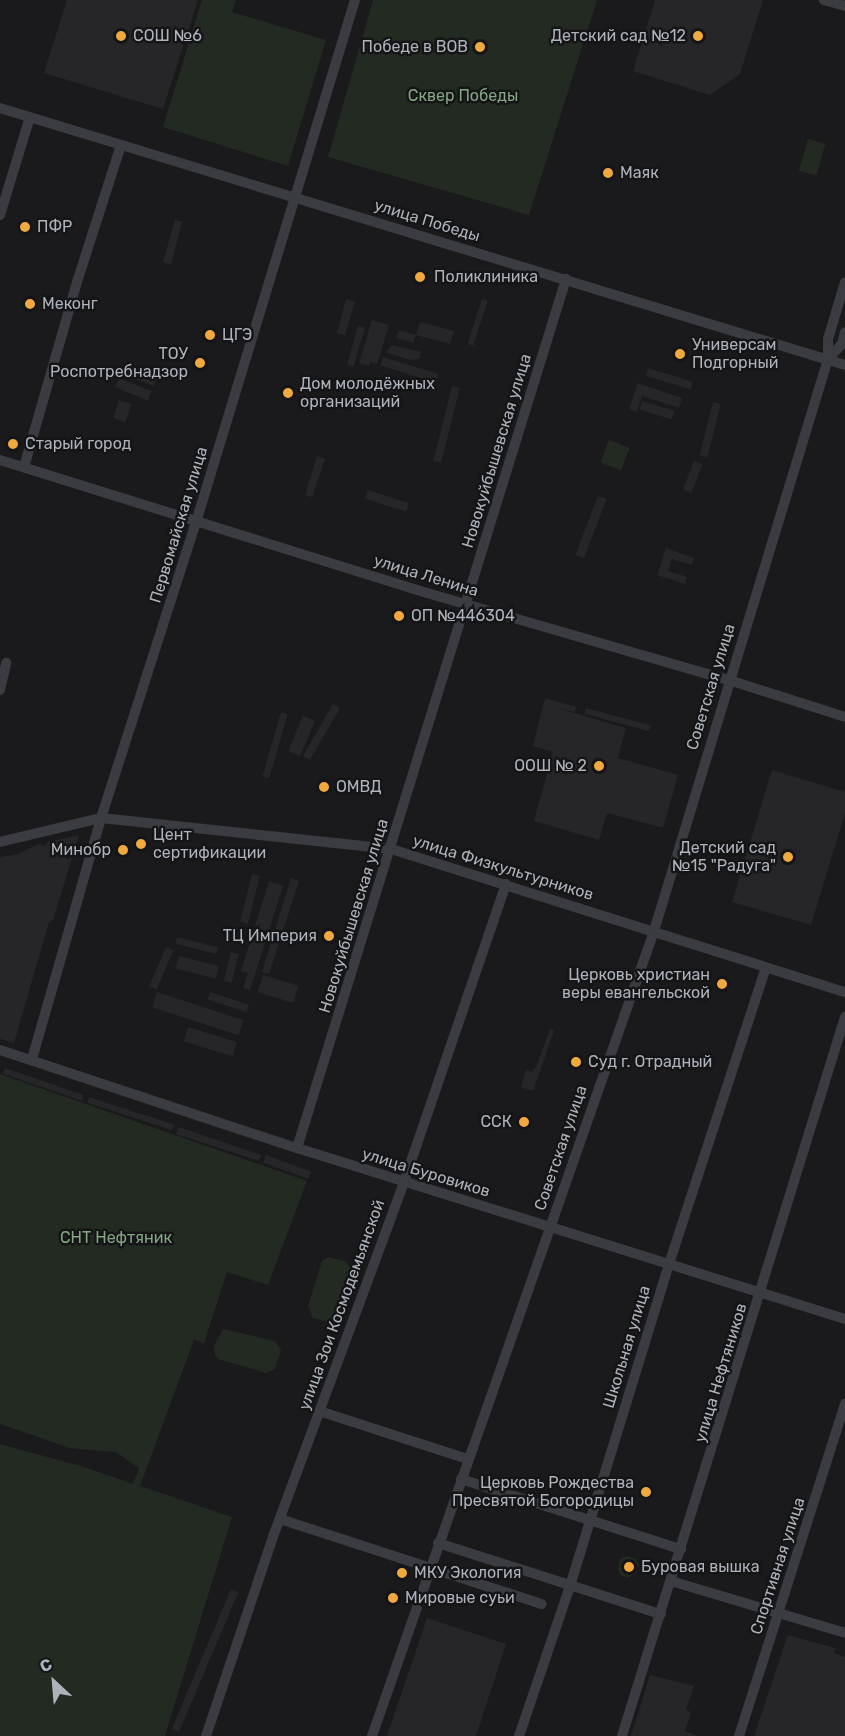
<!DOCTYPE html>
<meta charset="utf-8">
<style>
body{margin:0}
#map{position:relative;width:845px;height:1736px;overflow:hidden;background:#1a1a1c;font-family:Rubik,sans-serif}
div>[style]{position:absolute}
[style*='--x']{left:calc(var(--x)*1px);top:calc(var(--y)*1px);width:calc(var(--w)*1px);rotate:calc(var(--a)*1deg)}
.built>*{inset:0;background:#262629;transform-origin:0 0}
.green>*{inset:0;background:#222a22;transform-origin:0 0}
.minor>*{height:10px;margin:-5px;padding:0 5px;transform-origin:5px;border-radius:5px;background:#3b3c41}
.dots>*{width:16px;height:16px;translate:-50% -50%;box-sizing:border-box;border:3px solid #151517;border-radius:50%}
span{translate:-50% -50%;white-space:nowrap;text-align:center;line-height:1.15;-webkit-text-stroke:5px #151517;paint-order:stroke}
.poi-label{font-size:16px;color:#adb2bb}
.left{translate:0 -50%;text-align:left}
.right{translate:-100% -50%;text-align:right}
.park-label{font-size:16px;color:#84a684}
.street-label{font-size:16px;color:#adb2bb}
.north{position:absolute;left:24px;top:1652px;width:60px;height:60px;-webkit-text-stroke:4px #151517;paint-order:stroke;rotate:334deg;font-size:16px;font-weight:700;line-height:24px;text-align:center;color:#adb2bb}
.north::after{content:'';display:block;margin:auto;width:21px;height:27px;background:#adb2bb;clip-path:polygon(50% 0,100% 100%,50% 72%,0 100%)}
</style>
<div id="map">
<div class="built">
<i style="clip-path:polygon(67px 0,198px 0,163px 109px,44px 73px)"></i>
<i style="clip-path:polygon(655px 0,763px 0,740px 74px,710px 95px,633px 71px)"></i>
<i style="clip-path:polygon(175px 220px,182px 222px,171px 265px,163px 262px)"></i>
<i style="clip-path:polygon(346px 299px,355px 302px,345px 335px,337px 333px)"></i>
<i style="left:482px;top:299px;width:6px;height:47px;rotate:18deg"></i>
<i style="clip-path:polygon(372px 320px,389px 325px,377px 364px,370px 362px,369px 366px,359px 363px)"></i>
<i style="clip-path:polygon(420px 322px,454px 331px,450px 344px,416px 335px,413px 343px,396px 338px,399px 330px,416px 335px)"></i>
<i style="left:358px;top:326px;width:7px;height:40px;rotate:16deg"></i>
<i style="clip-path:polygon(392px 345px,421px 352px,419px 359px,409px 360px,386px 352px)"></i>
<i style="left:383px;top:357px;width:58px;height:9px;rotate:17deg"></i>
<i style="left:124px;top:364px;width:36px;height:10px;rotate:21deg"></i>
<i style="left:648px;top:368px;width:47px;height:8px;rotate:17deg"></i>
<i style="left:119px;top:378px;width:35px;height:10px;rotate:22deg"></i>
<i style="clip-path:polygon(638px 383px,682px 398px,679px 408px,642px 396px,637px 412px,629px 409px)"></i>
<i style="left:452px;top:386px;width:8px;height:77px;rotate:14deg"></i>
<i style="left:119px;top:400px;width:13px;height:19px;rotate:18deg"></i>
<i style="left:642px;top:401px;width:34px;height:9px;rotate:17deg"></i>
<i style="left:713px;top:402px;width:8px;height:55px;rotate:14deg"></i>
<i style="clip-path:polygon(317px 456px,325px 459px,312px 497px,305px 495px)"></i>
<i style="left:694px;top:461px;width:9px;height:31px;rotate:21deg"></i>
<i style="left:368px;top:490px;width:43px;height:9px;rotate:18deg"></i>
<i style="left:598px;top:496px;width:9px;height:63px;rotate:21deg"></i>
<i style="clip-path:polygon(666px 548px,694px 558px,692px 565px,672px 559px,668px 571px,687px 577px,685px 584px,657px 575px)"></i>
<i style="clip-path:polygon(545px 698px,576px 707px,575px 712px,560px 709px,626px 728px,618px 758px,678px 775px,663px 828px,607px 813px,599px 840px,534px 821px,553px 752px,533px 746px)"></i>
<i style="left:333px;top:704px;width:8px;height:60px;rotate:30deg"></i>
<i style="left:586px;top:708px;width:67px;height:6px;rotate:15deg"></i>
<i style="left:281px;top:712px;width:7px;height:67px;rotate:16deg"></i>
<i style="left:303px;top:716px;width:13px;height:38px;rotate:23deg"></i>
<i style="clip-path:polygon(772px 770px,845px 792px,845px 813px,811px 925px,732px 902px)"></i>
<i style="clip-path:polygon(79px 835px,53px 920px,49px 922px,14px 1043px,0 1039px,0 857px,18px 854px,39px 844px,45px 846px,47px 842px)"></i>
<i style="left:252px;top:874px;width:8px;height:49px;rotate:14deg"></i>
<i style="clip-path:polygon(291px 878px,299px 881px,269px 974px,262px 972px)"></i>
<i style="clip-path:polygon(269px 881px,283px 886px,250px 990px,243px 988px,248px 973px,241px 971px)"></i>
<i style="left:177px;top:937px;width:42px;height:7px;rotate:14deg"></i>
<i style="left:166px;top:947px;width:8px;height:43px;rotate:23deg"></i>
<i style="left:231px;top:952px;width:8px;height:30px;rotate:14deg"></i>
<i style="left:179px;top:956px;width:41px;height:13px;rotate:14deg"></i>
<i style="left:263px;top:975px;width:37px;height:18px;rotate:17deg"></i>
<i style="left:157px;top:992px;width:91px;height:16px;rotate:18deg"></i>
<i style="left:210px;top:992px;width:41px;height:8px;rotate:18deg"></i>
<i style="left:188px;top:1027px;width:51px;height:15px;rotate:17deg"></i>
<i style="clip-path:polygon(550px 1029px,554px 1031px,533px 1091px,521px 1087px,526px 1070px,532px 1072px,536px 1067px)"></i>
<i style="left:5px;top:1068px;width:83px;height:6px;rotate:19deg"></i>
<i style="left:89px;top:1097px;width:89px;height:6px;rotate:18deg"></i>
<i style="clip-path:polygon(179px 1127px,261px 1155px,259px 1161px,176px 1134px)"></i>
<i style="left:266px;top:1155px;width:48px;height:8px;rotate:20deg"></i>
<i style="left:231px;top:1589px;width:8px;height:152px;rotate:23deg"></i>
<i style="clip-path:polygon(427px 1618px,506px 1644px,476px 1736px,387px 1736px)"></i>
<i style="clip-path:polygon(788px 1635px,835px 1648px,834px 1653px,845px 1657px,845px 1736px,754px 1736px)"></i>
<i style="clip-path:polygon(650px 1675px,694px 1686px,686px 1710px,691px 1712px,685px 1731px,697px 1736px,631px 1736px)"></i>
</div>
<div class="green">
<i style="clip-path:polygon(202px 0,236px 0,232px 12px,326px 40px,288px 166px,163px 127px)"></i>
<i style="clip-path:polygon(373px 0,597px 0,529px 215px,328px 157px)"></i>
<i style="left:808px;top:139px;width:18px;height:33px;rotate:16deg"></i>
<i style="left:609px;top:440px;width:22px;height:24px;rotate:21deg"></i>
<i style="clip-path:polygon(0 1074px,307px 1181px,268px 1285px,227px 1272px,204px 1343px,194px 1340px,140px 1486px,232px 1517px,165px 1736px,0 1736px,0 1444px,84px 1467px,133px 1484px,139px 1468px,116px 1452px,70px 1448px,0 1424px)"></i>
<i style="clip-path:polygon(328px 1257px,345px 1261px,353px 1271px,339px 1315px,328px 1322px,313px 1318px,308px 1306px,322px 1261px)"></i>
<i style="clip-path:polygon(223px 1329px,275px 1341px,281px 1350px,275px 1369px,266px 1373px,218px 1359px,215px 1355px,214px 1346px)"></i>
<i style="clip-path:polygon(627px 1556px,636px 1559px,639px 1565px,639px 1568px,627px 1562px,624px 1569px,638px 1571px,628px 1578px,621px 1575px,618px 1569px,620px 1559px)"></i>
</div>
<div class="minor">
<i style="--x:824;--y:0;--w:22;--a:16"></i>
<i style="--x:0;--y:108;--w:883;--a:16.92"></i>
<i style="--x:0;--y:215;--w:102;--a:-73"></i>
<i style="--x:828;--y:359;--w:21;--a:-47"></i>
<i style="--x:842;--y:344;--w:12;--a:-76"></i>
<i style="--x:0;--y:460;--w:447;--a:17.3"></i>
<i style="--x:427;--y:593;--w:314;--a:16.1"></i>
<i style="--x:729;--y:680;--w:122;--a:17.7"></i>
<i style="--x:24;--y:467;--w:192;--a:-74"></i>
<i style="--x:77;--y:282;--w:144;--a:-72.2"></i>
<i style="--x:0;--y:690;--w:28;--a:-77"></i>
<i style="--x:0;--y:842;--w:104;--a:-13.4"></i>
<i style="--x:101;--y:818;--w:292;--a:6.1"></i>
<i style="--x:391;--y:849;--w:476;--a:17.5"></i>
<i style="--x:0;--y:1050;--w:313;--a:18.3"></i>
<i style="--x:297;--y:1148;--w:574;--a:17.33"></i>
<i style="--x:32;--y:1059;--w:251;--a:-74"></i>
<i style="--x:101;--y:818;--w:314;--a:-72.2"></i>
<i style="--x:197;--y:519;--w:543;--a:-73.07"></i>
<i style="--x:297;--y:1148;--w:910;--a:-72.8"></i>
<i style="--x:319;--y:1411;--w:157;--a:17.9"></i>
<i style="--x:461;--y:1479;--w:231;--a:17.7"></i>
<i style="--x:280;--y:1519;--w:275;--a:18"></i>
<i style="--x:438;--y:1543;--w:234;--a:17.7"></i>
<i style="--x:671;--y:1581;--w:182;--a:16.6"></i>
<i style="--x:206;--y:1736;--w:213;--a:-71.4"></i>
<i style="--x:274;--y:1534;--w:375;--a:-69.7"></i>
<i style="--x:404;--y:1182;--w:315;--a:-71.1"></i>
<i style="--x:372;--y:1736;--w:853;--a:-70.69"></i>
<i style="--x:654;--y:931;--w:598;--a:-73.08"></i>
<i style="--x:828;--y:359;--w:20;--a:-90"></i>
<i style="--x:828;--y:339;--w:59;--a:-73.4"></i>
<i style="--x:519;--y:1736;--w:158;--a:-71.2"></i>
<i style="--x:570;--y:1586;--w:337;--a:-72.9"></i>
<i style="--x:669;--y:1264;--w:311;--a:-71.9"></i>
<i style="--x:622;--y:1736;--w:753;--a:-72.77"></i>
<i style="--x:739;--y:1736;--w:349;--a:-72.3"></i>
</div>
<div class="dots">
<i style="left:121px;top:36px;background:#f0a93e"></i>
<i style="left:698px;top:36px;background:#f0a93e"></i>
<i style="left:480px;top:47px;background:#f0a93e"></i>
<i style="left:608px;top:173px;background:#f0a93e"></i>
<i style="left:25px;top:227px;background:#f0a93e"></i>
<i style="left:420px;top:277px;background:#f0a93e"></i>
<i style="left:30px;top:304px;background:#f0a93e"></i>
<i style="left:210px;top:335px;background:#f0a93e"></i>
<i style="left:680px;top:354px;background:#f0a93e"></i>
<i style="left:200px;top:363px;background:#f0a93e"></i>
<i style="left:288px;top:393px;background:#f0a93e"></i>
<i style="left:13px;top:444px;background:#f0a93e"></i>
<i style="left:399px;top:616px;background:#f0a93e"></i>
<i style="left:599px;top:766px;background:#f0a93e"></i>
<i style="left:324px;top:787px;background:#f0a93e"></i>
<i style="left:141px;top:844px;background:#f0a93e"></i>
<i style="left:123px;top:850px;background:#f0a93e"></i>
<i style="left:788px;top:857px;background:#f0a93e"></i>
<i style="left:329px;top:936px;background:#f0a93e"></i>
<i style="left:722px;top:984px;background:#f0a93e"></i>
<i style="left:576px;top:1062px;background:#f0a93e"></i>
<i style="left:524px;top:1122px;background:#f0a93e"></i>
<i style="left:646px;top:1492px;background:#f0a93e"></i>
<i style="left:629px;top:1567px;background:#f0a93e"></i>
<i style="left:402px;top:1573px;background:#f0a93e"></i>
<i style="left:393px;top:1598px;background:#f0a93e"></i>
</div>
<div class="poi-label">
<span class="left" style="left:133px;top:36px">СОШ №6</span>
<span class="right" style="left:686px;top:36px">Детский сад №12</span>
<span class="right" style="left:468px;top:47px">Победе в ВОВ</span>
<span class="left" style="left:620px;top:173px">Маяк</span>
<span class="left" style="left:37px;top:227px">ПФР</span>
<span class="left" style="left:434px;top:277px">Поликлиника</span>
<span class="left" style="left:42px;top:304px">Меконг</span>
<span class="left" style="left:222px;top:335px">ЦГЭ</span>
<span class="left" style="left:692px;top:354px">Универсам<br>Подгорный</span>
<span class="right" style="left:188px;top:363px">ТОУ<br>Роспотребнадзор</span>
<span class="left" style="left:300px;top:393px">Дом молодёжных<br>организаций</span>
<span class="left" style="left:25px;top:444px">Старый город</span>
<span class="left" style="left:411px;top:616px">ОП №446304</span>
<span class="right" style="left:587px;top:766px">ООШ № 2</span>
<span class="left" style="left:336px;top:787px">ОМВД</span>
<span class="left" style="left:153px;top:844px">Цент<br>сертификации</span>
<span class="right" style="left:776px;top:857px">Детский сад<br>№15 "Радуга"</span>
<span class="right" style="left:111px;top:850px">Минобр</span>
<span class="right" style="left:317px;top:936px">ТЦ Империя</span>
<span class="right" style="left:710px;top:984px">Церковь христиан<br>веры евангельской</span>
<span class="left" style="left:588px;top:1062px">Суд г. Отрадный</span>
<span class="right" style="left:512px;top:1122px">ССК</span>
<span class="right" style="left:634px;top:1492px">Церковь Рождества<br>Пресвятой Богородицы</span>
<span class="left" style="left:641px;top:1567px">Буровая вышка</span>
<span class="left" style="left:414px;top:1573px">МКУ Экология</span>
<span class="left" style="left:405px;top:1598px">Мировые суьи</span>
</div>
<div class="park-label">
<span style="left:463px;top:96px">Сквер Победы</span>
<span style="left:116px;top:1238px">СНТ Нефтяник</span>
</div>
<div class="street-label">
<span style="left:427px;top:221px;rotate:17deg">улица Победы</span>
<span style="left:497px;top:451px;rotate:-73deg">Новокуйбышевская улица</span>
<span style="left:179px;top:525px;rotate:-73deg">Первомайская улица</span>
<span style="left:426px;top:576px;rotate:17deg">улица Ленина</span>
<span style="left:711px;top:687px;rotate:-73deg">Советская улица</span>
<span style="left:503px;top:868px;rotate:17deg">улица Физкультурников</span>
<span style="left:354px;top:916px;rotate:-73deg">Новокуйбышевская улица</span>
<span style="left:561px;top:1148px;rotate:-71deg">Советская улица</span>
<span style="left:426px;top:1173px;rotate:17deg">улица Буровиков</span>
<span style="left:342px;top:1305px;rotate:-70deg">улица Зои Космодемьянской</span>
<span style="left:627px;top:1347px;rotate:-73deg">Школьная улица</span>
<span style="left:721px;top:1373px;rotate:-73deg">улица Нефтяников</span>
<span style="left:778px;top:1566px;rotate:-72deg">Спортивная улица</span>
</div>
<div class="north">С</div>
</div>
